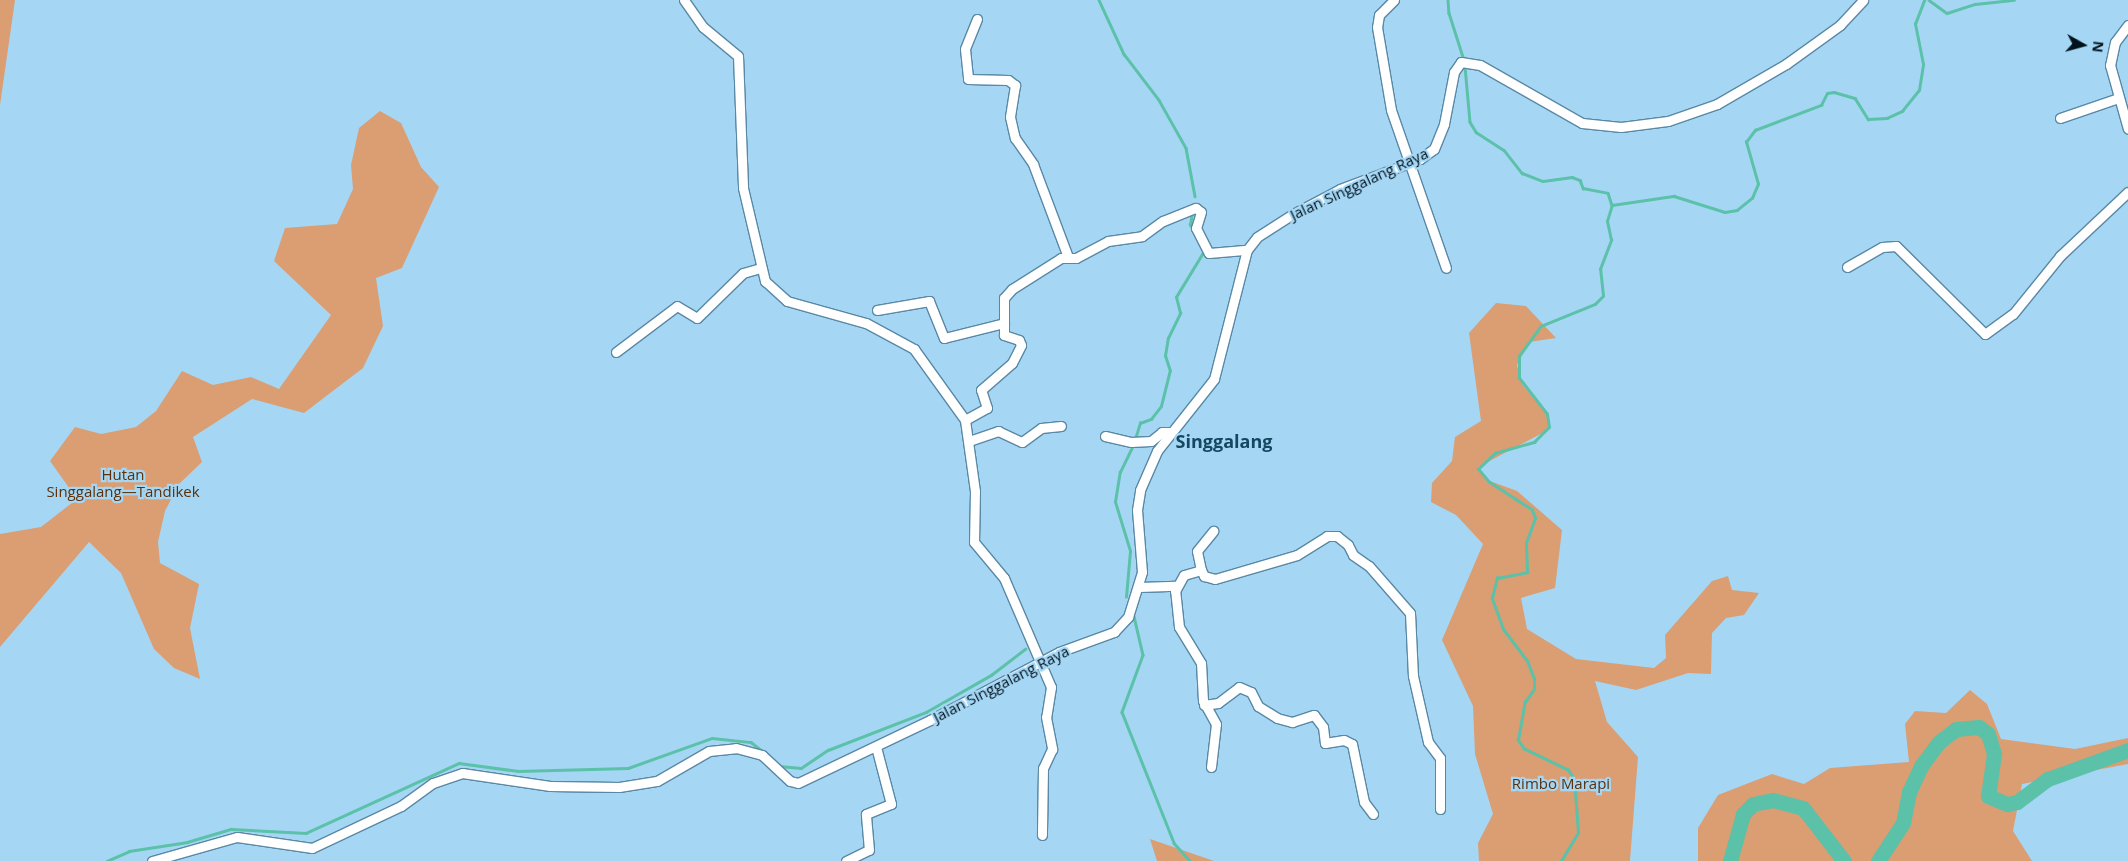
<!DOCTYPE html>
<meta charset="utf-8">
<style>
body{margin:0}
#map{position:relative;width:2128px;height:861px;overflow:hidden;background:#a5d7f5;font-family:"Open Sans",sans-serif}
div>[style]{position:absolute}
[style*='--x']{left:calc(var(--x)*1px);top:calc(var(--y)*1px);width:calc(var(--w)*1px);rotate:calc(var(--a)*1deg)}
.green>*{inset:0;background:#db9d72}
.stream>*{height:2.5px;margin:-1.25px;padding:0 1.25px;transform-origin:1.25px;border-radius:1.25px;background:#5bc1a9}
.river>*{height:15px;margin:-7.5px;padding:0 7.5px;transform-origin:7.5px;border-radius:7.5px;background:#5bc1a9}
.roads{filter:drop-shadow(1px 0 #5988a5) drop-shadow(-1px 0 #5988a5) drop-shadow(0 1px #5988a5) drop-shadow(0 -1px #5988a5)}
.minor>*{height:9px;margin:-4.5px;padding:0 4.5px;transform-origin:4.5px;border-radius:4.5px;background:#fff}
span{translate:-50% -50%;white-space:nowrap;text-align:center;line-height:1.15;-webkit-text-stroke:4.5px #a5d7f5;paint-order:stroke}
.street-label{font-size:15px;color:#01121d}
.park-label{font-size:15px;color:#5c300b}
.quarter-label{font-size:18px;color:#164761;font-weight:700}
.north{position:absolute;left:2058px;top:20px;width:50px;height:50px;-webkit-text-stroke:4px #a5d7f5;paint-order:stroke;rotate:97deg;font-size:14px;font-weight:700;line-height:20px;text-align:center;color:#01121d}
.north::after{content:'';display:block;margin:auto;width:18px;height:22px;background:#01121d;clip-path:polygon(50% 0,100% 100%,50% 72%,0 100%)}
</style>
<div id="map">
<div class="green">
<i style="clip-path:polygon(0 0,15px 0,0 105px)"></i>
<i style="clip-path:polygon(380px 111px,401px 123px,421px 167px,439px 187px,402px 268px,376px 278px,383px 326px,363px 368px,304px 413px,252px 399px,193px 437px,202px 462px,179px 484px,165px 511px,158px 542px,160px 563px,199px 584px,190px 628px,200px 679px,174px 668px,154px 649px,121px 573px,89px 542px,0 647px,0 534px,41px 527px,77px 499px,50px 461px,75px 427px,101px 434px,136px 427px,156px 411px,182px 371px,213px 385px,251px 377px,279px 389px,331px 315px,274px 261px,285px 228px,337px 224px,353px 189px,351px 165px,359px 128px)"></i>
<i style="clip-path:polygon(1496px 303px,1526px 306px,1556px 338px,1529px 342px,1517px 365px,1522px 384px,1548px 416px,1548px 430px,1478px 467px,1487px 480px,1517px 491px,1562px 530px,1555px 588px,1521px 598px,1527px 629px,1576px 659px,1654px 668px,1666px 658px,1665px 635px,1712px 581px,1728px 576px,1732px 590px,1759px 593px,1744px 615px,1726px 618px,1712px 633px,1711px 674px,1688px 673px,1636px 690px,1595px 681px,1607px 722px,1638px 757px,1630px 861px,1479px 861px,1478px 843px,1493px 814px,1475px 754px,1473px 706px,1442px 640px,1483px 544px,1456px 515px,1431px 502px,1432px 483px,1452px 461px,1455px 437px,1481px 421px,1469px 333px)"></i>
<i style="clip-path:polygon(1970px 690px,1987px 704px,2001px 739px,2075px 749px,2128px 738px,2128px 764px,2022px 784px,2013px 831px,2032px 861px,1698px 861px,1698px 828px,1718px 795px,1772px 774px,1804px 784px,1830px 768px,1909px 762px,1905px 724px,1915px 711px,1946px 713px)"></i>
<i style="clip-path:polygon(1150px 839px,1214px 861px,1157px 861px)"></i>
</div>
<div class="stream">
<i style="--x:1099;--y:0;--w:60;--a:65.2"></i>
<i style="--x:1124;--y:54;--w:58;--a:52.7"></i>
<i style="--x:1159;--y:100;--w:55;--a:60.6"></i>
<i style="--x:1186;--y:148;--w:49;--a:79.4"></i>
<i style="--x:1448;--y:0;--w:13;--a:86"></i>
<i style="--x:1449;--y:13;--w:49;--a:72.3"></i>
<i style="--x:1929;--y:0;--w:22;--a:36"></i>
<i style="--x:1947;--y:13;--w:29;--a:-18"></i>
<i style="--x:1975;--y:4;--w:39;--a:-6"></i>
<i style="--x:1465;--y:66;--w:56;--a:84.9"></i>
<i style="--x:1470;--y:122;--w:12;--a:59"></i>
<i style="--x:1476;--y:132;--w:33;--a:33"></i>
<i style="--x:1504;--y:150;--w:29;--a:52"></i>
<i style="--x:1522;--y:173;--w:22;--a:21"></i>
<i style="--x:1543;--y:181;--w:29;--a:-8"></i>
<i style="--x:1572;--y:177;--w:9;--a:21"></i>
<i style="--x:1580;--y:180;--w:9;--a:69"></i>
<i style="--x:1583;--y:188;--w:25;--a:11"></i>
<i style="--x:1608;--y:193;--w:13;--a:72"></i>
<i style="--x:1135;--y:439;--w:17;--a:-73"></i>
<i style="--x:1140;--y:423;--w:12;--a:-20"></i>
<i style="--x:1151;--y:419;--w:16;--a:-52"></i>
<i style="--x:1161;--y:406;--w:36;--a:-76"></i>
<i style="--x:1170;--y:371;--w:16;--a:-108"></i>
<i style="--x:1165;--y:356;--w:18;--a:-81"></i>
<i style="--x:1168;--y:338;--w:28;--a:-64"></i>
<i style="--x:1180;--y:313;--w:16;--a:-104"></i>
<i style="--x:1176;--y:297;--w:54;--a:-58.7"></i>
<i style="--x:1204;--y:251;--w:30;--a:-118"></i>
<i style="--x:1190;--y:225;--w:12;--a:-81"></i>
<i style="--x:1126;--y:597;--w:46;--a:-85"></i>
<i style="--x:1130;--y:551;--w:51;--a:-107"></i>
<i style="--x:1115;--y:502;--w:30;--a:-81"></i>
<i style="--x:1120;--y:472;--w:30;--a:-64"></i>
<i style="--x:1133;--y:612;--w:44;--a:76.9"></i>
<i style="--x:1143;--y:655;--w:61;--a:110.2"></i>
<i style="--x:1122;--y:712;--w:141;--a:68.3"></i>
<i style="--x:1174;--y:843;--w:24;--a:48"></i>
<i style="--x:779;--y:766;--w:22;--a:5"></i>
<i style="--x:801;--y:768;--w:32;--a:-34"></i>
<i style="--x:828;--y:750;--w:105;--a:-21.2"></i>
<i style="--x:926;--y:712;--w:75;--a:-29.6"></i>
<i style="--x:991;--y:675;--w:43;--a:-37.4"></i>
<i style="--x:107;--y:861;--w:24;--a:-24"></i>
<i style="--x:129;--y:851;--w:59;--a:-8.8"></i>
<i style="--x:187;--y:842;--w:46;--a:-16.5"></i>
<i style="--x:231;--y:829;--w:75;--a:3.1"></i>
<i style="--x:306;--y:833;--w:168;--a:-24.6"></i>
<i style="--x:459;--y:763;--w:60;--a:7.7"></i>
<i style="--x:518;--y:771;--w:110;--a:-1.6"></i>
<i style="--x:628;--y:768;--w:89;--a:-19.7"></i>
<i style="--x:712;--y:738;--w:39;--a:6"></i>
<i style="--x:751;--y:742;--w:29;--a:38"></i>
<i style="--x:1561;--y:861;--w:33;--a:-59"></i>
<i style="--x:1578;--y:833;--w:54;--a:-94.2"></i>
<i style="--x:1574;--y:779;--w:11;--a:-124"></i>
<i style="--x:1568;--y:770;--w:49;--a:-154.5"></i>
<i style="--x:1524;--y:749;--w:11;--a:-124"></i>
<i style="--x:1518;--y:740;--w:39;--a:-80"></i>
<i style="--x:1525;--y:702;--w:16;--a:-55"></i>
<i style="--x:1534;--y:689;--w:10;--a:-90"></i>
<i style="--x:1534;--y:679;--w:19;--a:-111"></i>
<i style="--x:1527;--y:661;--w:40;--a:-127"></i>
<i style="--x:1503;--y:629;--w:33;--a:-110"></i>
<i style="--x:1492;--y:598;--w:21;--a:-76"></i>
<i style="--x:1497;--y:578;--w:31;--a:-11"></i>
<i style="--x:1527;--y:572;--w:29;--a:-92"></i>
<i style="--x:1526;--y:543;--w:27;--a:-70"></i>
<i style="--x:1535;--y:518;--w:9;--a:-111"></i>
<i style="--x:1532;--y:510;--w:51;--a:-146.9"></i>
<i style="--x:1489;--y:482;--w:17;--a:-130"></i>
<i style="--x:1478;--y:469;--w:23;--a:-43"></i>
<i style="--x:1495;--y:453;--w:41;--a:-15.8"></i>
<i style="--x:1534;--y:442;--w:21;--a:-45"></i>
<i style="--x:1549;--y:427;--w:13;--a:-99"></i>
<i style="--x:1547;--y:414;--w:46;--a:-127.9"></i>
<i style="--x:1519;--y:378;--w:22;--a:-90"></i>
<i style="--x:1519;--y:356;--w:37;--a:-54"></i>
<i style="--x:1541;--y:326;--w:58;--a:-22.2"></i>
<i style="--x:1595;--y:304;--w:11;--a:-45"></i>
<i style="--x:1603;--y:296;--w:27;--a:-96"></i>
<i style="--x:1600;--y:269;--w:31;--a:-69"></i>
<i style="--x:1611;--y:240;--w:19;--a:-102"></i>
<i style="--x:1607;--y:221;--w:17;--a:-73"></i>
<i style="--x:1612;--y:205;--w:63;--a:-8.3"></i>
<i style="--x:1674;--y:196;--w:53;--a:17.4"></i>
<i style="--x:1725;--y:212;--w:12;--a:-9"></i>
<i style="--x:1737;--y:210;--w:19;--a:-39"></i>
<i style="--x:1752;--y:198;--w:15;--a:-67"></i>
<i style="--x:1758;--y:184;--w:44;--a:-105.9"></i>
<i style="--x:1746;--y:142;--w:15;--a:-53"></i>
<i style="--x:1755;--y:130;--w:71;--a:-20.7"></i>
<i style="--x:1821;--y:105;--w:13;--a:-63"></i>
<i style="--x:1827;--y:93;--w:7;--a:-8"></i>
<i style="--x:1834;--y:92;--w:22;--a:16"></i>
<i style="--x:1855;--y:98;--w:25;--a:58"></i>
<i style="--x:1868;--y:119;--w:19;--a:-3"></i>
<i style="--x:1887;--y:118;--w:17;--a:-25"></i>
<i style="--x:1902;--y:111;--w:27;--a:-51"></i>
<i style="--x:1919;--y:90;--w:26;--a:-81"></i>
<i style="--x:1923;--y:64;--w:41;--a:-101.3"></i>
<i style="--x:1915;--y:24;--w:26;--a:-69"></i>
</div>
<div class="river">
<i style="--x:1730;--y:861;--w:49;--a:-74.5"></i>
<i style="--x:1743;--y:814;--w:14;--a:-45"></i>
<i style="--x:1753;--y:804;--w:20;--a:-11"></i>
<i style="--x:1773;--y:800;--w:31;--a:15"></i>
<i style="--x:1803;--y:808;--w:67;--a:52.3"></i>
<i style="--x:1878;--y:861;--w:45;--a:-56.7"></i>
<i style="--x:1903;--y:823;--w:32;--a:-79"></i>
<i style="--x:1909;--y:792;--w:29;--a:-65"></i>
<i style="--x:1921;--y:766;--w:30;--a:-53"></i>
<i style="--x:1939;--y:742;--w:21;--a:-37"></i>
<i style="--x:1956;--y:729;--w:23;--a:-5"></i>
<i style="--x:1979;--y:727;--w:11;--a:38"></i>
<i style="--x:1988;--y:734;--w:21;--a:73"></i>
<i style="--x:1994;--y:754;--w:42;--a:98.1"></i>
<i style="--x:1988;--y:796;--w:21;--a:23"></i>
<i style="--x:2007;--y:804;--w:10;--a:-11"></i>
<i style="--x:2017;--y:802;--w:39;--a:-37"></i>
<i style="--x:2048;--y:779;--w:85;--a:-19.9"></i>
</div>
<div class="roads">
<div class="minor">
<i style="--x:684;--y:0;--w:33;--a:55"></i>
<i style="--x:703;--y:27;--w:45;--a:39.6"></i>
<i style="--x:738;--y:56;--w:132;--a:87.8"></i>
<i style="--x:743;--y:188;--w:96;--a:76.7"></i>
<i style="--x:765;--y:281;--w:30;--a:42"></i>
<i style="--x:787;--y:301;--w:82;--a:15.6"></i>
<i style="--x:866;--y:323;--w:55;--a:28.4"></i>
<i style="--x:914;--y:349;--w:87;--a:54.3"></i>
<i style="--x:965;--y:420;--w:72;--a:82"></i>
<i style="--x:975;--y:491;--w:51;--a:91.1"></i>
<i style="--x:974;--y:542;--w:47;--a:50.2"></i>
<i style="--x:1004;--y:578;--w:119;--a:66.7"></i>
<i style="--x:1051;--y:687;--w:30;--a:99"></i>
<i style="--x:1046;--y:717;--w:33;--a:79"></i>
<i style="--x:1052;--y:749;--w:21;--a:115"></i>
<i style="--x:1043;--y:768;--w:67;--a:90.9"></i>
<i style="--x:1394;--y:0;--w:21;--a:135"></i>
<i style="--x:1379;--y:15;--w:12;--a:99"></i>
<i style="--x:1377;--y:27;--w:84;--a:80.4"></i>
<i style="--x:1391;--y:110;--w:167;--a:70.8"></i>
<i style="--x:977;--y:19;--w:32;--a:112"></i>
<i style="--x:965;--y:49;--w:30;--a:84"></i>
<i style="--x:968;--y:79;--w:40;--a:1.4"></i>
<i style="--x:1008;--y:80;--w:9;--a:36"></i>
<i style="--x:1015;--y:85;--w:32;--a:99"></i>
<i style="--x:1010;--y:117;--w:22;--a:77"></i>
<i style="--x:1015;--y:138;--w:32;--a:55"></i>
<i style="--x:1033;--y:164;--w:99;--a:69.4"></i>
<i style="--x:2128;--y:25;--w:21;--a:127"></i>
<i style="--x:2115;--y:42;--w:24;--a:102"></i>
<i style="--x:2110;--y:65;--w:66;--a:74.3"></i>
<i style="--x:2060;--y:118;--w:61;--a:-19"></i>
<i style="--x:1847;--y:267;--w:40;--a:-29.7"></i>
<i style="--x:1882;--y:247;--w:14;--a:-4"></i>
<i style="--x:1896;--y:246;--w:125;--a:44.7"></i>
<i style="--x:1985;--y:334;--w:34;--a:-36"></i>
<i style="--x:2013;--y:314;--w:75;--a:-51"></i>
<i style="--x:2060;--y:256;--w:93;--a:-43.3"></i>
<i style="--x:877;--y:310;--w:53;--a:-9.8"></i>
<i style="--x:929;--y:301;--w:40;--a:68"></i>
<i style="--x:944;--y:338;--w:62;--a:-14"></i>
<i style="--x:616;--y:352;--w:76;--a:-37"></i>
<i style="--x:677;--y:306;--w:23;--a:31"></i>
<i style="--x:697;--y:318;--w:64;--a:-44.4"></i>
<i style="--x:743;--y:273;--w:19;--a:-16"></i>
<i style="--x:965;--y:420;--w:25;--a:-29"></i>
<i style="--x:987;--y:408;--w:19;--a:-108"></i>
<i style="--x:981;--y:390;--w:41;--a:-41.1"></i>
<i style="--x:1012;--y:363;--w:20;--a:-63"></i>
<i style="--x:1021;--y:345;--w:5;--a:-112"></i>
<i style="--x:1019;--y:340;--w:16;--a:-162"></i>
<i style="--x:1004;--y:335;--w:37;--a:-90"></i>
<i style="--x:1004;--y:298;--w:12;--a:-48"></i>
<i style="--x:1012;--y:289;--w:58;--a:-32.3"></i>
<i style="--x:1061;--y:258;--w:15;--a:0"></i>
<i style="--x:1076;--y:258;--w:36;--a:-28"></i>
<i style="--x:1108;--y:241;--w:34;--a:-8"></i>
<i style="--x:1142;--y:236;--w:26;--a:-36"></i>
<i style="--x:1163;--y:221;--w:35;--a:-22"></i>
<i style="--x:1196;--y:208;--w:6;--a:39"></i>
<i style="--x:1201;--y:212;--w:17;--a:107"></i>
<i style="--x:1196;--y:228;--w:28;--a:63"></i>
<i style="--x:1209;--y:253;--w:38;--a:-5"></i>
<i style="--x:1105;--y:436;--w:27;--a:13"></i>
<i style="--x:1131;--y:442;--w:20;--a:-3"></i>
<i style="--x:1151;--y:441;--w:14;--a:-39"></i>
<i style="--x:1162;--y:432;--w:8;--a:0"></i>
<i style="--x:969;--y:441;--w:31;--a:-19"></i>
<i style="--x:998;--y:431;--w:26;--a:25"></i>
<i style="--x:1022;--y:442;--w:24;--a:-36"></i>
<i style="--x:1041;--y:428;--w:20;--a:-6"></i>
<i style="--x:1201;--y:570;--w:7;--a:63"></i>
<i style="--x:1204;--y:576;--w:11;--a:15"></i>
<i style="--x:1215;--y:579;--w:85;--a:-16.3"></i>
<i style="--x:1297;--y:555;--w:36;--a:-32"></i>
<i style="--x:1327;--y:536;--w:10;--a:0"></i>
<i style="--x:1337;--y:536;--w:14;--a:39"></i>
<i style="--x:1348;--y:545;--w:11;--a:63"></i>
<i style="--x:1353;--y:555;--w:19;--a:35"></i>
<i style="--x:1369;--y:566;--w:62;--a:48.9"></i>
<i style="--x:1410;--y:613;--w:63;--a:87.3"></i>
<i style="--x:1413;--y:676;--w:68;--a:77.2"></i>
<i style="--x:1428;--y:742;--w:20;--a:53"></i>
<i style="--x:1440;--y:758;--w:51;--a:90"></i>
<i style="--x:1139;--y:587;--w:37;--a:-2"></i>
<i style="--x:1204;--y:705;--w:14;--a:-8"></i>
<i style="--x:1218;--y:703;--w:26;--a:-37"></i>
<i style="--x:1239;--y:687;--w:13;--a:23"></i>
<i style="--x:1251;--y:692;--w:16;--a:63"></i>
<i style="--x:1258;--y:706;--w:22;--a:32"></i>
<i style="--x:1277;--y:718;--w:16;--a:15"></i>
<i style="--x:1292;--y:722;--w:23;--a:-18"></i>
<i style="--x:1314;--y:715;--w:15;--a:53"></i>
<i style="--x:1323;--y:727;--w:16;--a:83"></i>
<i style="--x:1325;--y:743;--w:19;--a:-9"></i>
<i style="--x:1344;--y:740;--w:9;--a:27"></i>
<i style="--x:1352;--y:744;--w:59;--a:78.3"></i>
<i style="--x:1364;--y:802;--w:15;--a:53"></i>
<i style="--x:1211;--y:767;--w:43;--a:-83.4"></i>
<i style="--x:1216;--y:724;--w:26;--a:-119"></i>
<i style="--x:1203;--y:701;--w:38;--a:-93"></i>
<i style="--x:1201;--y:663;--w:42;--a:-121.4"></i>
<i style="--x:1179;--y:627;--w:36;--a:-96"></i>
<i style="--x:1175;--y:591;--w:18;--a:-61"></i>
<i style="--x:1184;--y:575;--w:18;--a:-16"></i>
<i style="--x:1201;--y:570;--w:19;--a:-102"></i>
<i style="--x:1197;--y:551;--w:26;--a:-51"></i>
<i style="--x:152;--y:861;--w:88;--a:-15.8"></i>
<i style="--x:237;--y:837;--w:76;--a:8.3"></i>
<i style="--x:312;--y:848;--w:98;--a:-25.3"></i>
<i style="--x:401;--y:806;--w:39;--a:-36"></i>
<i style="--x:433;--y:783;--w:31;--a:-19"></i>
<i style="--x:462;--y:773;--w:89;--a:8.4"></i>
<i style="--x:550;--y:786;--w:69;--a:0.8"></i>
<i style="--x:619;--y:787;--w:38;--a:-9"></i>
<i style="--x:657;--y:781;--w:60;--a:-30"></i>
<i style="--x:709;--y:751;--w:27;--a:-6"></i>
<i style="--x:736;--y:748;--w:27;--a:15"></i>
<i style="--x:762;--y:755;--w:38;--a:43"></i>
<i style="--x:790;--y:781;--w:8;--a:14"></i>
<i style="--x:798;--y:783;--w:146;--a:-25.5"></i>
<i style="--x:930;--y:720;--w:146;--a:-27.8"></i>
<i style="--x:1059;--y:652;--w:59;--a:-20"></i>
<i style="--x:1114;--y:632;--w:21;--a:-47"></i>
<i style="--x:1128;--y:617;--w:47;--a:-72.7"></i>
<i style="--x:1142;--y:572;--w:62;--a:-94.6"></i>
<i style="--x:1137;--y:510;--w:20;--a:-81"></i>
<i style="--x:1140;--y:490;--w:43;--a:-66.4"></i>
<i style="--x:1157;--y:451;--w:92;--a:-51.6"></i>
<i style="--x:1214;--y:379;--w:133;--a:-75.7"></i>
<i style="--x:1247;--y:250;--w:16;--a:-52"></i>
<i style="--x:1257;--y:237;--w:43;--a:-32.6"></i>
<i style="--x:1293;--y:214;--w:53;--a:-28"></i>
<i style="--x:1340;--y:189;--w:85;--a:-20.6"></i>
<i style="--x:1420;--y:159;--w:17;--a:-36"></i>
<i style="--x:1434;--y:149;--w:27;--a:-68"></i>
<i style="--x:1444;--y:124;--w:53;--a:-79.1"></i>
<i style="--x:1454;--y:72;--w:12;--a:-55"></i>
<i style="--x:1461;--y:62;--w:19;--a:9"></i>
<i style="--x:1480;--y:65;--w:117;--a:29.6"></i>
<i style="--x:1582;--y:123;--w:39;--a:6"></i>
<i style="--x:1621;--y:127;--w:47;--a:-7.3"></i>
<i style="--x:1668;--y:121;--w:52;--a:-19.1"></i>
<i style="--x:1717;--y:104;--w:80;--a:-30.1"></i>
<i style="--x:1786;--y:64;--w:67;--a:-35.8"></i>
<i style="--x:1840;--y:25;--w:34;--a:-47"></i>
<i style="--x:846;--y:861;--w:25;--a:-26"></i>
<i style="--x:869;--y:850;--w:36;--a:-95"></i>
<i style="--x:866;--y:814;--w:27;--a:-22"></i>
<i style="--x:891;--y:804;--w:59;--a:-104.7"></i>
</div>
</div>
<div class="street-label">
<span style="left:1359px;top:184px;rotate:-25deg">Jalan Singgalang Raya</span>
<span style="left:1001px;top:684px;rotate:-27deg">Jalan Singgalang Raya</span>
</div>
<div class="park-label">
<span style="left:123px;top:483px">Hutan<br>Singgalang—Tandikek</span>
<span style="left:1561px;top:784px">Rimbo Marapi</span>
</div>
<div class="quarter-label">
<span style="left:1224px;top:441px">Singgalang</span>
</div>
<div class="north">N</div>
</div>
